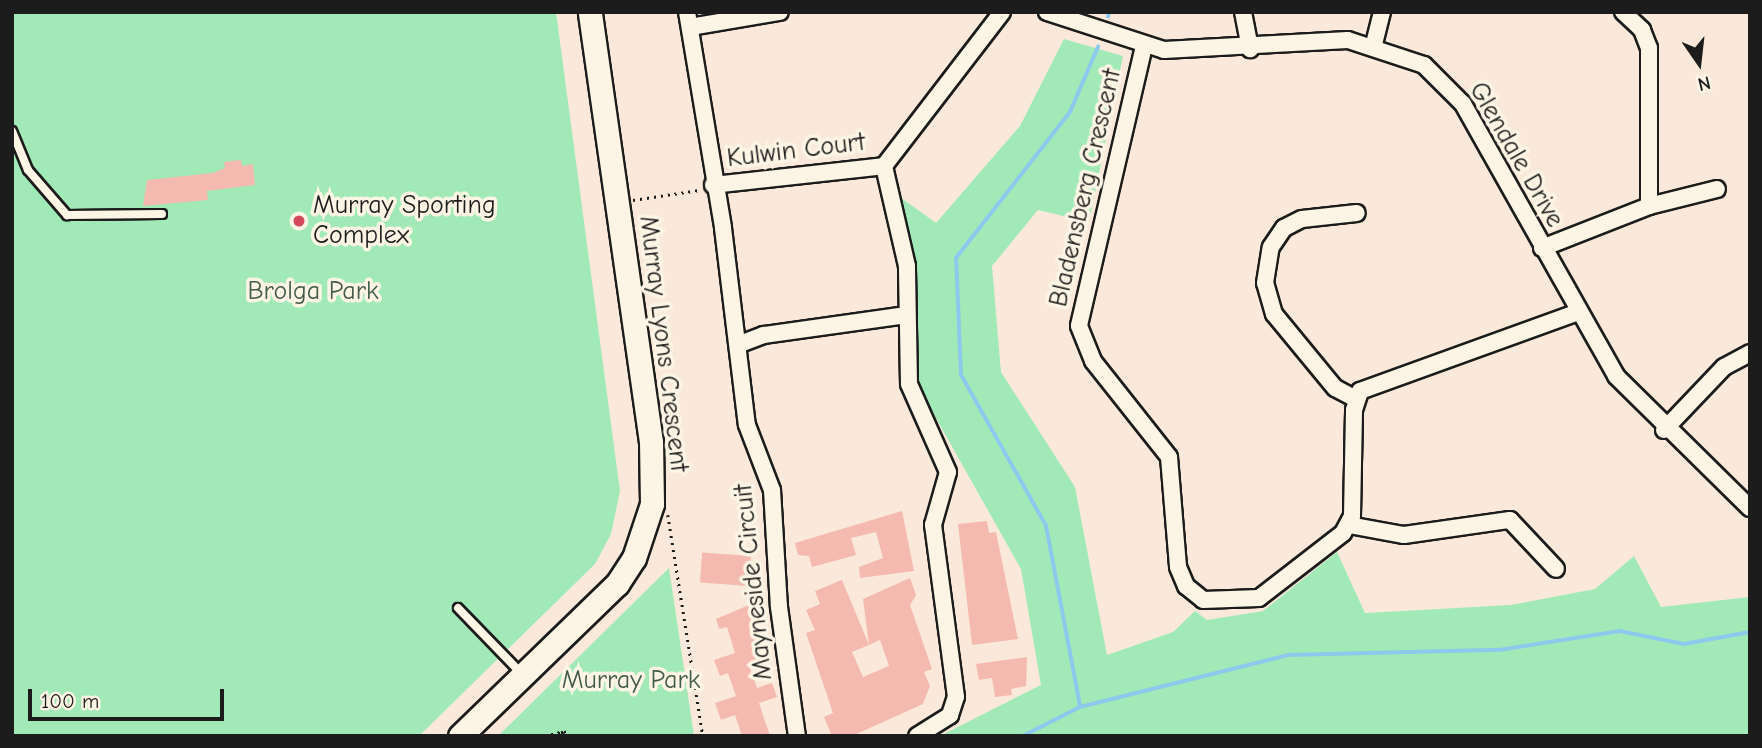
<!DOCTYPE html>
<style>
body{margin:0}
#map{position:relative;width:1762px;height:748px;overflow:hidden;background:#fae9da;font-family:"Comic Neue",sans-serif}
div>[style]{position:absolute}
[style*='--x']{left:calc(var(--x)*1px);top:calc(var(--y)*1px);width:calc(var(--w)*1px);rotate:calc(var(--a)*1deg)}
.green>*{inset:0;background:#a1eab8}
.stream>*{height:3.5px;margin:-1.75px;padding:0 1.75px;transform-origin:1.75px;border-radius:1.75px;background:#8dc9ed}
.building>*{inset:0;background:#f4b9af;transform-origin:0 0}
.path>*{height:2.5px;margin-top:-1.25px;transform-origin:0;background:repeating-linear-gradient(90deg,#1c1c1c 0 2px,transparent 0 7px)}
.roads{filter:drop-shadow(2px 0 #1c1c1c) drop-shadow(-2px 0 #1c1c1c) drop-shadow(0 2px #1c1c1c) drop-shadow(0 -2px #1c1c1c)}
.lane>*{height:8px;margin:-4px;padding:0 4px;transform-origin:4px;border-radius:4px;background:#fcf5e5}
.street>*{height:16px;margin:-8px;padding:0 8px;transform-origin:8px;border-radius:8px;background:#fcf5e5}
.secondary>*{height:23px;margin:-11.5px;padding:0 11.5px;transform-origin:11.5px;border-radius:11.5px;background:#fcf5e5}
.dots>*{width:19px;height:19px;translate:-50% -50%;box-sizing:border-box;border:4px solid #fcf5e5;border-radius:50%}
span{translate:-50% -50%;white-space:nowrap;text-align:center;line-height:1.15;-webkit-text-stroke:7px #fcf5e5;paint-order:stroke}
.street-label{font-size:26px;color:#1c1c1c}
.poi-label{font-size:26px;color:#1c1c1c}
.left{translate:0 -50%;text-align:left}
.park-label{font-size:26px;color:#445a4b}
.frame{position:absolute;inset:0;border:14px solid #1c1c1c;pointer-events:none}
.north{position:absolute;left:1664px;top:28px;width:70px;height:70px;-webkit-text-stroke:5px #fcf5e5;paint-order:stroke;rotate:166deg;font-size:19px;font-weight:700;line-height:28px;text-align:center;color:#1c1c1c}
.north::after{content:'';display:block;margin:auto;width:24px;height:32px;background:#1c1c1c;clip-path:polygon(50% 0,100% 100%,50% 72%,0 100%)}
.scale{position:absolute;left:28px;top:689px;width:196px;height:32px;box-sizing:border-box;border:4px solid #1c1c1c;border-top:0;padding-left:9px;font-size:21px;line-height:24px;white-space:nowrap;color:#1c1c1c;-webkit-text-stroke:5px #fcf5e5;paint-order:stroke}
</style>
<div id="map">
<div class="green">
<i style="clip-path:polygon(12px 12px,556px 12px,620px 491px,611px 534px,595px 564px,419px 736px,12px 736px)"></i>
<i style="clip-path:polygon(1064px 39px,1123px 56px,1089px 222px,1038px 210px,992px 266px,1001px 372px,1075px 487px,1107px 655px,1173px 632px,1195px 611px,1207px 620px,1263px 611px,1337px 552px,1365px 613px,1511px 605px,1595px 589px,1634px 556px,1661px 607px,1750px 597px,1750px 736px,940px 736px,1041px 685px,1021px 569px,919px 388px,912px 346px,914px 259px,900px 197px,936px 223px,1020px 126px)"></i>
<i style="clip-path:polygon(669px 568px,694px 736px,498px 736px)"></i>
</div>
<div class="stream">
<i style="--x:1108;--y:17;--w:5;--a:-79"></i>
<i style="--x:1080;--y:706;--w:183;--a:-100.7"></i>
<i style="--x:1046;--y:526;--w:173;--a:-119.4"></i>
<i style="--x:961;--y:375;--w:117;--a:-92.4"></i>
<i style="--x:956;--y:258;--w:185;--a:-52"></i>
<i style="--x:1070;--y:112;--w:71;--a:-66.7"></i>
<i style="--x:1023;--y:736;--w:64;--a:-27"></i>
<i style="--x:1080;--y:707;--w:214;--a:-14"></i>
<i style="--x:1288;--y:655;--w:211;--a:-1.4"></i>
<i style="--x:1499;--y:650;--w:122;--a:-8.9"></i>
<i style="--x:1620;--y:631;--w:65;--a:11.5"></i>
<i style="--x:1684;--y:644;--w:67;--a:-10.3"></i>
</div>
<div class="building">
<i style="clip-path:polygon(241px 160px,242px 166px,253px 164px,255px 185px,207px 191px,208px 200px,143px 206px,147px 180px,213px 173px,225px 168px,224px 162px)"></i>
<i style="clip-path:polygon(902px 511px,914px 571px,860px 578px,859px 567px,883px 558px,876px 532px,851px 538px,856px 555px,812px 567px,809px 556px,798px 555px,795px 543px)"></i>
<i style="clip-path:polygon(987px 521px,989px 533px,996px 532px,1018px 639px,972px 645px,958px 524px)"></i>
<i style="left:751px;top:556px;width:30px;height:49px;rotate:94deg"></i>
<i style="clip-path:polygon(910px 578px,916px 595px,910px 605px,932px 669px,924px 672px,930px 686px,923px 704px,852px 736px,832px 736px,824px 717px,833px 713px,806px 633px,815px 630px,806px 610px,820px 604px,815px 591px,842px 580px,869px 645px,852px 652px,863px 677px,889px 666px,880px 640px,869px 645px,863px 599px)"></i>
<i style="clip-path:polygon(749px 605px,761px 661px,749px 665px,757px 688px,772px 683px,777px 697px,759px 703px,770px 736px,742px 736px,735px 715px,721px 720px,715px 703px,736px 696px,728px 673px,720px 676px,714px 660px,735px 653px,727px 627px,719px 629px,716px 619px)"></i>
<i style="clip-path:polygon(1027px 657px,1026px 686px,1011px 689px,1012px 695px,995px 697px,992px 678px,979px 680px,976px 664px)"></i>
</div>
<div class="path">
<i style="--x:633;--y:200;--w:67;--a:-8.6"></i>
<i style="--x:668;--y:515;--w:224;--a:81"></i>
<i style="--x:544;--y:736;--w:21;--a:-14"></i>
<i style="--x:555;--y:736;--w:10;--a:-29"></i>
<i style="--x:564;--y:731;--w:9;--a:36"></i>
</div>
<div class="roads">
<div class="lane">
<i style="--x:12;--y:131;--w:42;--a:67.7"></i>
<i style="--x:28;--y:170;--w:60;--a:49.1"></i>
<i style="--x:67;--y:215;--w:95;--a:-0.6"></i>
<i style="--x:458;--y:608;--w:91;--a:45.9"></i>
</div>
<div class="street">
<i style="--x:687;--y:12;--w:219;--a:80.5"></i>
<i style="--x:723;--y:228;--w:198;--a:83.1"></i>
<i style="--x:747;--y:425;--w:70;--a:69"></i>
<i style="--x:772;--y:490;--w:117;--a:86.6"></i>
<i style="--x:779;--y:607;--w:130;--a:82.1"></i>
<i style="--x:1047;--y:12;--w:123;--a:18"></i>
<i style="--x:1164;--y:50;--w:184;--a:-3.1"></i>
<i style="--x:1348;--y:40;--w:80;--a:18.2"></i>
<i style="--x:1424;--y:65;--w:55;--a:45"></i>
<i style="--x:1463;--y:104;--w:312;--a:60.6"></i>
<i style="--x:1616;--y:376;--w:188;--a:44.6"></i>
<i style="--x:1243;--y:12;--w:38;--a:79"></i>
<i style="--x:1623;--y:12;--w:26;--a:43"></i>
<i style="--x:1642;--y:30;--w:19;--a:69"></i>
<i style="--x:1649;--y:48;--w:158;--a:90"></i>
<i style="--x:690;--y:27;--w:91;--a:-9.5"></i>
<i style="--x:1374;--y:44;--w:33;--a:-76"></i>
<i style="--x:1144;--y:46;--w:287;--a:103.1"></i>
<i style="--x:1079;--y:326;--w:38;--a:68"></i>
<i style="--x:1093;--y:361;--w:122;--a:51.6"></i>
<i style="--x:1169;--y:457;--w:110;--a:85.3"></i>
<i style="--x:1178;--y:567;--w:21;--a:67"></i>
<i style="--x:1186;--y:586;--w:22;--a:39"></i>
<i style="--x:1203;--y:600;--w:56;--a:-2"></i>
<i style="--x:1259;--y:598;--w:106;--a:-37.7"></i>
<i style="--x:1343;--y:533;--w:19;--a:-62"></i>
<i style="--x:1352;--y:516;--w:106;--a:-88.9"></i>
<i style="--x:1354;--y:410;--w:20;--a:-72"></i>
<i style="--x:1360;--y:391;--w:230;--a:-19.9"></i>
<i style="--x:713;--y:185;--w:172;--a:-6.3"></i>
<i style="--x:1542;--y:248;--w:115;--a:-21.4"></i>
<i style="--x:1649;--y:206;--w:70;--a:-14"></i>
<i style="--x:740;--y:344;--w:26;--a:-21"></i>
<i style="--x:764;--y:335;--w:143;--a:-8"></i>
<i style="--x:1354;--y:398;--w:21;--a:-152"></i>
<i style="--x:1335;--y:388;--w:96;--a:-129.5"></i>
<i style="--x:1274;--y:314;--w:32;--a:-106"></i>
<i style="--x:1265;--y:283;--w:36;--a:-81"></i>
<i style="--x:1271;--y:247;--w:23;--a:-56"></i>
<i style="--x:1284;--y:228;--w:20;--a:-27"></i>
<i style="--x:1302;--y:219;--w:55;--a:-6.2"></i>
<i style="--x:1664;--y:430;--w:87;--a:-46.4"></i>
<i style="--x:1724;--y:367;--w:30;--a:-28"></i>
<i style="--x:1349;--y:525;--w:56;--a:10.3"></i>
<i style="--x:1404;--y:535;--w:107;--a:-8.1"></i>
<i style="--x:1510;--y:520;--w:67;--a:46.8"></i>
<i style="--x:917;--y:736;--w:39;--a:-32"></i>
<i style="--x:950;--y:715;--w:19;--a:-72"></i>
<i style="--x:956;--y:697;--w:174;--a:-97.6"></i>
<i style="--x:933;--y:525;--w:55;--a:-74.2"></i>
<i style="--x:948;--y:472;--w:96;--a:-113.9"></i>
<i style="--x:909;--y:384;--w:118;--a:-91"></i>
<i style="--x:907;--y:266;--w:103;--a:-103"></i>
<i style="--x:884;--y:166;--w:194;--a:-52.5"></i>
</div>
<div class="secondary">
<i style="--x:460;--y:736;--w:219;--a:-44.1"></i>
<i style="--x:617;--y:584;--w:31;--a:-57"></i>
<i style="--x:634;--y:558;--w:57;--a:-71.6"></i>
<i style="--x:652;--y:504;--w:62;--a:-90.9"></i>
<i style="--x:651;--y:442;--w:434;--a:-98.1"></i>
</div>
</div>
<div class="dots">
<i style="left:299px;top:221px;background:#d1495b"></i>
</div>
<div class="street-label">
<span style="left:796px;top:151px;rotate:-7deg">Kulwin Court</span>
<span style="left:1516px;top:155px;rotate:60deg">Glendale Drive</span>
<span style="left:1086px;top:188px;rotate:-77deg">Bladensberg Crescent</span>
<span style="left:663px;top:344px;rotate:83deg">Murray Lyons Crescent</span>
<span style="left:754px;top:582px;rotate:-96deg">Mayneside Circuit</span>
</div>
<div class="poi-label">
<span class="left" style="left:313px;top:221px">Murray Sporting<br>Complex</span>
</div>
<div class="park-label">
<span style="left:313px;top:292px">Brolga Park</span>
<span style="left:631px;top:681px">Murray Park</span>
</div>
<div class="frame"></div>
<div class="north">N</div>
<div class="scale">100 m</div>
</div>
